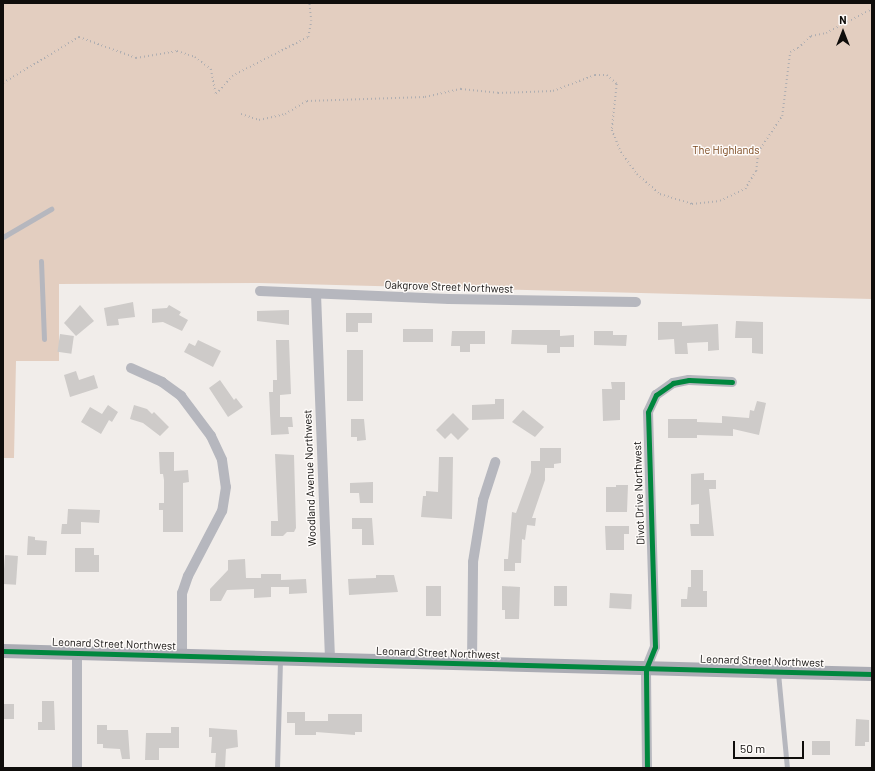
<!DOCTYPE html>
<style>
body{margin:0}
#map{position:relative;width:875px;height:771px;overflow:hidden;background:#f1edea;font-family:Barlow,sans-serif}
div>[style]{position:absolute}
[style*='--x']{left:calc(var(--x)*1px);top:calc(var(--y)*1px);width:calc(var(--w)*1px);rotate:calc(var(--a)*1deg)}
.green>*{inset:0;background:#e3cec0}
.building>*{inset:0;background:#cecbc9;transform-origin:0 0}
.path>*{height:1.5px;margin-top:-0.75px;transform-origin:0;background:repeating-linear-gradient(90deg,#afaeb1 0 1px,transparent 0 4px)}
.lane>*{height:5px;margin:-2.5px;padding:0 2.5px;transform-origin:2.5px;border-radius:2.5px;background:#b6b7be}
.street>*{height:10px;margin:-5px;padding:0 5px;transform-origin:5px;border-radius:5px;background:#b6b7be}
.secondary>*{height:14px;margin:-7px;padding:0 7px;transform-origin:7px;border-radius:7px;background:#abacb4}
.cycleway>*{height:5px;margin:-2.5px;padding:0 2.5px;transform-origin:2.5px;border-radius:2.5px;background:#00873e}
span{translate:-50% -50%;white-space:nowrap;text-align:center;line-height:1.15;-webkit-text-stroke:3px #fefbf9;paint-order:stroke}
.park-label{font-size:11px;color:#7a471d}
.street-label{font-size:11px;color:#0f0d0b}
.frame{position:absolute;inset:0;border:4px solid #0f0d0b;pointer-events:none}
.north{position:absolute;left:823px;top:12px;width:40px;height:40px;-webkit-text-stroke:3px #fefbf9;paint-order:stroke;rotate:0deg;font-size:11px;font-weight:700;line-height:16px;text-align:center;color:#0f0d0b}
.north::after{content:'';display:block;margin:auto;width:14px;height:18px;background:#0f0d0b;clip-path:polygon(50% 0,100% 100%,50% 72%,0 100%)}
.scale{position:absolute;left:733px;top:741px;width:71px;height:18px;box-sizing:border-box;border:2px solid #0f0d0b;border-top:0;padding-left:5px;font-size:12px;line-height:14px;white-space:nowrap;color:#0f0d0b;-webkit-text-stroke:3px #fefbf9;paint-order:stroke}
</style>
<div id="map">
<div class="green">
<i style="clip-path:polygon(3px 3px,872px 3px,872px 299px,259px 283px,59px 284px,59px 361px,16px 361px,14px 458px,3px 458px)"></i>
</div>
<div class="building">
<i style="clip-path:polygon(133px 302px,135px 317px,118px 319px,119px 325px,107px 326px,104px 308px)"></i>
<i style="clip-path:polygon(80px 305px,94px 321px,76px 336px,64px 323px)"></i>
<i style="clip-path:polygon(169px 305px,181px 312px,179px 315px,188px 320px,182px 331px,163px 322px,152px 323px,152px 309px,167px 308px)"></i>
<i style="clip-path:polygon(289px 310px,289px 325px,257px 321px,257px 311px)"></i>
<i style="clip-path:polygon(346px 313px,372px 313px,372px 323px,358px 323px,358px 332px,346px 332px)"></i>
<i style="clip-path:polygon(736px 321px,763px 322px,763px 354px,752px 353px,752px 338px,735px 338px)"></i>
<i style="clip-path:polygon(658px 322px,682px 322px,682px 326px,718px 324px,719px 350px,708px 351px,708px 342px,687px 343px,688px 354px,675px 354px,674px 339px,658px 340px)"></i>
<i style="left:403px;top:329px;width:30px;height:13px"></i>
<i style="clip-path:polygon(512px 330px,560px 330px,560px 336px,574px 335px,574px 347px,560px 347px,560px 353px,547px 353px,547px 345px,511px 344px)"></i>
<i style="clip-path:polygon(452px 331px,485px 331px,485px 344px,470px 344px,470px 352px,460px 352px,460px 346px,451px 346px)"></i>
<i style="clip-path:polygon(594px 331px,613px 331px,613px 335px,627px 335px,626px 346px,594px 345px)"></i>
<i style="left:60px;top:334px;width:14px;height:18px;rotate:8deg"></i>
<i style="clip-path:polygon(198px 340px,221px 351px,213px 367px,184px 352px,189px 343px,195px 346px)"></i>
<i style="clip-path:polygon(276px 340px,289px 340px,291px 394px,280px 395px,280px 417px,292px 417px,293px 427px,288px 427px,289px 434px,271px 435px,269px 392px,273px 392px,273px 380px,277px 380px)"></i>
<i style="left:347px;top:350px;width:16px;height:51px"></i>
<i style="clip-path:polygon(76px 371px,79px 380px,94px 375px,98px 388px,70px 397px,64px 375px)"></i>
<i style="clip-path:polygon(220px 380px,234px 400px,236px 398px,243px 407px,228px 417px,209px 388px)"></i>
<i style="clip-path:polygon(611px 382px,625px 382px,625px 400px,620px 400px,620px 420px,603px 421px,602px 389px,612px 389px)"></i>
<i style="clip-path:polygon(495px 399px,504px 399px,504px 419px,472px 420px,472px 405px,495px 404px)"></i>
<i style="clip-path:polygon(757px 401px,766px 403px,759px 435px,733px 429px,733px 436px,697px 435px,697px 438px,668px 438px,668px 419px,697px 419px,697px 422px,722px 423px,722px 416px,749px 418px,750px 410px,754px 411px)"></i>
<i style="clip-path:polygon(108px 405px,118px 412px,112px 422px,109px 420px,101px 434px,81px 422px,90px 407px,102px 414px)"></i>
<i style="clip-path:polygon(134px 405px,147px 409px,152px 414px,154px 412px,169px 427px,160px 436px,143px 423px,130px 419px)"></i>
<i style="clip-path:polygon(523px 410px,544px 427px,535px 437px,512px 422px)"></i>
<i style="clip-path:polygon(453px 413px,469px 429px,458px 440px,451px 433px,445px 439px,436px 430px)"></i>
<i style="clip-path:polygon(351px 419px,364px 419px,366px 440px,357px 441px,357px 437px,351px 437px)"></i>
<i style="clip-path:polygon(540px 448px,561px 448px,561px 463px,554px 464px,554px 468px,545px 468px,545px 480px,532px 518px,536px 518px,535px 526px,527px 525px,525px 540px,522px 539px,521px 563px,515px 563px,515px 571px,504px 571px,504px 559px,508px 559px,512px 512px,516px 513px,531px 472px,531px 461px,540px 461px)"></i>
<i style="clip-path:polygon(159px 452px,174px 452px,174px 471px,188px 470px,189px 482px,183px 483px,183px 532px,163px 532px,163px 510px,159px 510px,159px 503px,164px 503px,164px 480px,163px 474px,160px 474px)"></i>
<i style="clip-path:polygon(275px 454px,294px 455px,296px 528px,294px 532px,287px 532px,283px 536px,271px 536px,271px 521px,278px 521px)"></i>
<i style="clip-path:polygon(439px 457px,453px 457px,452px 519px,421px 517px,423px 496px,426px 496px,426px 491px,438px 492px)"></i>
<i style="clip-path:polygon(704px 473px,704px 480px,716px 480px,716px 489px,709px 489px,714px 536px,691px 536px,690px 524px,699px 524px,699px 504px,691px 505px,691px 474px)"></i>
<i style="clip-path:polygon(373px 482px,373px 503px,360px 503px,359px 493px,350px 493px,350px 483px)"></i>
<i style="clip-path:polygon(616px 485px,628px 485px,627px 512px,606px 512px,606px 487px,616px 487px)"></i>
<i style="clip-path:polygon(68px 509px,100px 510px,99px 523px,81px 522px,81px 534px,61px 534px,62px 524px,67px 524px)"></i>
<i style="clip-path:polygon(352px 518px,372px 518px,374px 545px,362px 545px,362px 529px,352px 529px)"></i>
<i style="clip-path:polygon(605px 526px,629px 526px,629px 534px,624px 534px,624px 550px,606px 550px)"></i>
<i style="clip-path:polygon(28px 536px,35px 537px,35px 540px,47px 541px,46px 555px,27px 555px)"></i>
<i style="clip-path:polygon(75px 548px,94px 548px,94px 555px,99px 555px,99px 572px,75px 572px)"></i>
<i style="left:5px;top:555px;width:13px;height:29px;rotate:4deg"></i>
<i style="clip-path:polygon(245px 559px,246px 578px,261px 578px,261px 574px,281px 574px,281px 580px,306px 579px,307px 593px,289px 594px,289px 587px,271px 587px,271px 597px,254px 598px,254px 589px,227px 590px,221px 601px,210px 601px,210px 589px,228px 570px,228px 560px)"></i>
<i style="clip-path:polygon(691px 570px,703px 570px,703px 591px,707px 591px,707px 607px,681px 607px,681px 599px,687px 599px,688px 587px,691px 587px)"></i>
<i style="clip-path:polygon(376px 575px,394px 575px,398px 592px,349px 595px,348px 579px,376px 578px)"></i>
<i style="left:426px;top:586px;width:15px;height:30px"></i>
<i style="clip-path:polygon(502px 586px,520px 587px,519px 619px,505px 619px,505px 610px,502px 610px)"></i>
<i style="left:554px;top:586px;width:13px;height:20px"></i>
<i style="left:610px;top:593px;width:22px;height:15px;rotate:3deg"></i>
<i style="clip-path:polygon(42px 701px,54px 701px,55px 730px,38px 730px,38px 722px,42px 722px)"></i>
<i style="left:3px;top:704px;width:11px;height:15px"></i>
<i style="clip-path:polygon(287px 712px,305px 712px,305px 721px,328px 721px,328px 714px,362px 714px,362px 732px,355px 732px,355px 735px,316px 732px,316px 735px,295px 735px,295px 723px,287px 723px)"></i>
<i style="clip-path:polygon(856px 719px,869px 720px,869px 742px,865px 742px,865px 746px,855px 746px)"></i>
<i style="clip-path:polygon(97px 725px,107px 725px,107px 730px,128px 730px,130px 759px,122px 759px,120px 749px,103px 748px,103px 744px,97px 744px)"></i>
<i style="clip-path:polygon(171px 727px,179px 727px,179px 748px,159px 748px,159px 760px,145px 760px,146px 733px,171px 733px)"></i>
<i style="clip-path:polygon(209px 728px,237px 730px,238px 747px,226px 749px,225px 768px,215px 768px,216px 753px,211px 753px,212px 737px,209px 737px)"></i>
<i style="left:812px;top:741px;width:18px;height:14px"></i>
</div>
<div class="path">
<i style="--x:3;--y:83;--w:89;--a:-31.2"></i>
<i style="--x:79;--y:37;--w:61;--a:20.2"></i>
<i style="--x:136;--y:58;--w:42;--a:-9.7"></i>
<i style="--x:177;--y:51;--w:19;--a:18"></i>
<i style="--x:195;--y:57;--w:20;--a:37"></i>
<i style="--x:211;--y:69;--w:25;--a:79"></i>
<i style="--x:216;--y:94;--w:24;--a:-48"></i>
<i style="--x:232;--y:76;--w:85;--a:-27.2"></i>
<i style="--x:308;--y:37;--w:16;--a:-79"></i>
<i style="--x:311;--y:21;--w:18;--a:-96"></i>
<i style="--x:241;--y:114;--w:19;--a:18"></i>
<i style="--x:259;--y:120;--w:27;--a:-13"></i>
<i style="--x:285;--y:114;--w:26;--a:-31"></i>
<i style="--x:307;--y:101;--w:118;--a:-1.9"></i>
<i style="--x:425;--y:97;--w:37;--a:-13"></i>
<i style="--x:461;--y:89;--w:37;--a:6"></i>
<i style="--x:498;--y:93;--w:55;--a:-2.1"></i>
<i style="--x:553;--y:91;--w:45;--a:-20.9"></i>
<i style="--x:595;--y:75;--w:12;--a:0"></i>
<i style="--x:607;--y:75;--w:13;--a:42"></i>
<i style="--x:617;--y:84;--w:46;--a:96.2"></i>
<i style="--x:612;--y:130;--w:24;--a:68"></i>
<i style="--x:621;--y:152;--w:27;--a:54"></i>
<i style="--x:637;--y:174;--w:30;--a:41"></i>
<i style="--x:660;--y:194;--w:34;--a:17"></i>
<i style="--x:692;--y:204;--w:28;--a:-6"></i>
<i style="--x:720;--y:201;--w:28;--a:-26"></i>
<i style="--x:745;--y:189;--w:21;--a:-59"></i>
<i style="--x:756;--y:171;--w:19;--a:-84"></i>
<i style="--x:758;--y:152;--w:43;--a:-56.3"></i>
<i style="--x:782;--y:116;--w:64;--a:-82.9"></i>
<i style="--x:790;--y:52;--w:9;--a:-27"></i>
<i style="--x:798;--y:48;--w:18;--a:-43"></i>
<i style="--x:811;--y:36;--w:15;--a:-11"></i>
<i style="--x:826;--y:33;--w:52;--a:-27.6"></i>
</div>
<div class="lane">
<i style="--x:3;--y:237;--w:56;--a:-30.3"></i>
<i style="--x:41;--y:261;--w:78;--a:87.8"></i>
<i style="--x:778;--y:673;--w:95;--a:84.6"></i>
<i style="--x:277;--y:768;--w:109;--a:-88.4"></i>
</div>
<div class="street">
<i style="--x:260;--y:291;--w:189;--a:2.4"></i>
<i style="--x:449;--y:299;--w:187;--a:0.9"></i>
<i style="--x:316;--y:294;--w:366;--a:87.8"></i>
<i style="--x:131;--y:368;--w:34;--a:24"></i>
<i style="--x:162;--y:382;--w:24;--a:36"></i>
<i style="--x:181;--y:396;--w:50;--a:53.1"></i>
<i style="--x:211;--y:436;--w:26;--a:65"></i>
<i style="--x:222;--y:460;--w:27;--a:82"></i>
<i style="--x:226;--y:487;--w:24;--a:99"></i>
<i style="--x:222;--y:511;--w:73;--a:117.6"></i>
<i style="--x:188;--y:576;--w:18;--a:109"></i>
<i style="--x:182;--y:593;--w:63;--a:90"></i>
<i style="--x:472;--y:664;--w:102;--a:-89.4"></i>
<i style="--x:473;--y:562;--w:63;--a:-80.8"></i>
<i style="--x:483;--y:500;--w:40;--a:-72"></i>
<i style="--x:77;--y:768;--w:115;--a:-90"></i>
<i style="--x:647;--y:768;--w:99;--a:-90.6"></i>
<i style="--x:646;--y:669;--w:24;--a:-68"></i>
<i style="--x:655;--y:647;--w:235;--a:-91.7"></i>
<i style="--x:648;--y:412;--w:19;--a:-65"></i>
<i style="--x:656;--y:395;--w:21;--a:-35"></i>
<i style="--x:673;--y:383;--w:16;--a:-11"></i>
<i style="--x:689;--y:380;--w:43;--a:2.7"></i>
</div>
<div class="secondary">
<i style="--x:3;--y:651;--w:869;--a:1.52"></i>
</div>
<div class="cycleway">
<i style="--x:3;--y:651;--w:869;--a:1.52"></i>
<i style="--x:647;--y:768;--w:99;--a:-90.6"></i>
<i style="--x:646;--y:669;--w:24;--a:-68"></i>
<i style="--x:655;--y:647;--w:235;--a:-91.7"></i>
<i style="--x:648;--y:412;--w:19;--a:-65"></i>
<i style="--x:656;--y:395;--w:21;--a:-35"></i>
<i style="--x:673;--y:383;--w:16;--a:-11"></i>
<i style="--x:689;--y:380;--w:43;--a:2.7"></i>
</div>
<div class="park-label">
<span style="left:726px;top:150px">The Highlands</span>
</div>
<div class="street-label">
<span style="left:449px;top:287px;rotate:2deg">Oakgrove Street Northwest</span>
<span style="left:310px;top:478px;rotate:-92deg">Woodland Avenue Northwest</span>
<span style="left:639px;top:493px;rotate:-92deg">Divot Drive Northwest</span>
<span style="left:114px;top:644px;rotate:2deg">Leonard Street Northwest</span>
<span style="left:438px;top:653px;rotate:2deg">Leonard Street Northwest</span>
<span style="left:762px;top:661px;rotate:2deg">Leonard Street Northwest</span>
</div>
<div class="frame"></div>
<div class="north">N</div>
<div class="scale">50 m</div>
</div>
